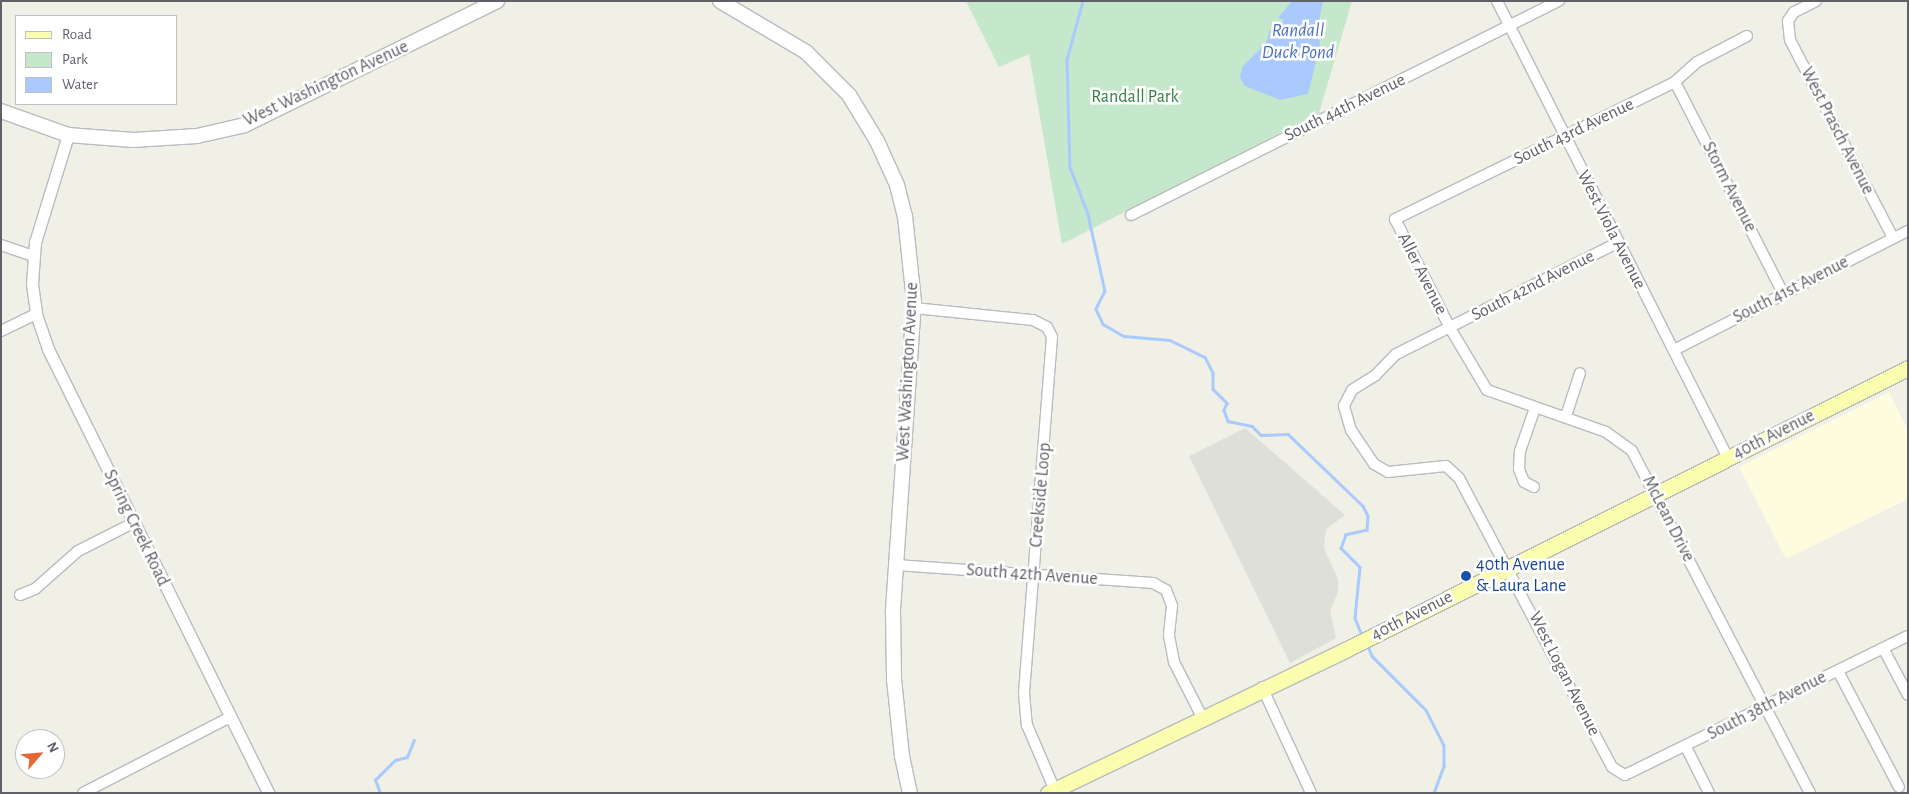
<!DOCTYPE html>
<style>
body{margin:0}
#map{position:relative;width:1909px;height:794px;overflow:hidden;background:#f0f0e7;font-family:"Alegreya Sans",sans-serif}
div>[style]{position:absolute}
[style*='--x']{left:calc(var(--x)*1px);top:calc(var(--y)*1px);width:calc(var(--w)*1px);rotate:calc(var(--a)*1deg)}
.commercial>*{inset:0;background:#fdfcdf}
.industrial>*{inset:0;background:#dfdfd9}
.green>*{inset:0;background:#c5e7cb}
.water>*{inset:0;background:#aacafd}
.stream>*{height:2.5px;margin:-1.25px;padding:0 1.25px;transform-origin:1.25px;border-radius:1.25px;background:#aacafd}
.roads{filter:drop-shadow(1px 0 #b9bbc0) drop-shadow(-1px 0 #b9bbc0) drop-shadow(0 1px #b9bbc0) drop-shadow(0 -1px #b9bbc0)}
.minor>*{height:10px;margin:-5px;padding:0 5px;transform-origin:5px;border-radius:5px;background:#fff}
.tertiary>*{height:11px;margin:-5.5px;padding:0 5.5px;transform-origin:5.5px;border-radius:5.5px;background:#fff}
.secondary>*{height:14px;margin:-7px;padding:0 7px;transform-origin:7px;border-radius:7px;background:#fff}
.primary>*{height:15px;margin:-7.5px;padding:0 7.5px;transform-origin:7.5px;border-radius:7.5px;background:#fbfdaf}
.dots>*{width:14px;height:14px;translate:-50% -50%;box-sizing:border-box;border:2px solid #fff;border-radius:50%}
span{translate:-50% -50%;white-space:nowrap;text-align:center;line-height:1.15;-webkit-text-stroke:5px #fff;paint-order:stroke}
.street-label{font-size:18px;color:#5f6167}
.park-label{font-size:18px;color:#358047}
.transit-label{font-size:18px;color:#164399}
.left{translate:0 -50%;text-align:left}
.water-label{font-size:19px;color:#4b6fc2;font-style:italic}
.frame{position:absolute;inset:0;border:2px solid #5f6167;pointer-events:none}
.legend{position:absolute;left:15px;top:15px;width:162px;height:90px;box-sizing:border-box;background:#fff;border:1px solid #bfc0c2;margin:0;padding:6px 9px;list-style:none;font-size:15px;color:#5f6167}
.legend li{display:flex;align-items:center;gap:10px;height:25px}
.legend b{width:25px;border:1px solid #bfc0c2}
.north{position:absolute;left:15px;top:729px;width:50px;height:50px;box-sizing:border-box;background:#fff;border:1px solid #bfc0c2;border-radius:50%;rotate:63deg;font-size:14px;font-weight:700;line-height:20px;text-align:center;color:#5f6167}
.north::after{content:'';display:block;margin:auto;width:18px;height:22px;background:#e66637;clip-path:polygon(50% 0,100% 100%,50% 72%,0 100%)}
</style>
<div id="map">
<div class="commercial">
<i style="clip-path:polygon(1889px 392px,1908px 430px,1908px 499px,1786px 559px,1739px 467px)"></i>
</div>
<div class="industrial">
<i style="clip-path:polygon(1245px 428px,1345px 515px,1326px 529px,1324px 548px,1338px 579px,1338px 592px,1330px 611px,1336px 638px,1290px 663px,1189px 456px)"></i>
</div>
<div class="green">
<i style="clip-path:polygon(966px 1px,1352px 1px,1319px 113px,1062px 244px,1029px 54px,999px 67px)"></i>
</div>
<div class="water">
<i style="clip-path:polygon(1292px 1px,1323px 1px,1318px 26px,1320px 45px,1308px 94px,1280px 100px,1245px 86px,1240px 78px,1242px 67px,1266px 43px,1270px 30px,1279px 33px,1282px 28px,1283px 20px,1278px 18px)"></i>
</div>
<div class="stream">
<i style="--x:1083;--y:1;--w:61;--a:105.2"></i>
<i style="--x:1067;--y:60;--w:107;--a:88.4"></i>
<i style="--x:1070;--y:167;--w:50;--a:69"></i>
<i style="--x:1088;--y:214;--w:79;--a:77.6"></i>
<i style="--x:1105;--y:291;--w:20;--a:117"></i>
<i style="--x:1096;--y:309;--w:17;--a:65"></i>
<i style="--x:1103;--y:324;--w:24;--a:30"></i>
<i style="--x:1124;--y:336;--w:46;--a:5"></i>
<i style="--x:1170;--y:340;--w:39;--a:26"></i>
<i style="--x:1205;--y:357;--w:18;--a:63"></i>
<i style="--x:1213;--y:373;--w:16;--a:90"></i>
<i style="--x:1213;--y:389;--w:20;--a:45"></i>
<i style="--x:1227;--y:403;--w:8;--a:113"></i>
<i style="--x:1224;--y:410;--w:12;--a:70"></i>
<i style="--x:1228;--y:421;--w:25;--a:12"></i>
<i style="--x:1252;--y:426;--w:13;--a:45"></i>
<i style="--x:1261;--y:435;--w:27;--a:-2"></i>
<i style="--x:1288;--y:434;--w:104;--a:43.8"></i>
<i style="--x:1363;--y:506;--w:11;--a:63"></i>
<i style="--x:1368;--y:516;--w:14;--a:94"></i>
<i style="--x:1367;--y:530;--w:22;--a:167"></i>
<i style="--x:1346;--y:535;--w:14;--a:111"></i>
<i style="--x:1341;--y:548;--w:27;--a:45"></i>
<i style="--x:1360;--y:567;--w:51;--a:95.6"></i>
<i style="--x:1355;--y:618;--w:18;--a:68"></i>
<i style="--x:1367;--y:644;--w:13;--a:67"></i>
<i style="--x:1372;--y:656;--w:76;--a:45"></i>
<i style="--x:1426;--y:710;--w:39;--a:63"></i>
<i style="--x:1444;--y:745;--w:21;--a:90"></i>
<i style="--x:1444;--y:766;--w:29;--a:110"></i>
<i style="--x:380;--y:793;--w:14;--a:-111"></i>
<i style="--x:375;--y:780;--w:28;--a:-45"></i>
<i style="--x:395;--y:760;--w:12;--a:-14"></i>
<i style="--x:407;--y:757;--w:18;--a:-68"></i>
</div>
<div class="roads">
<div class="minor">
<i style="--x:1497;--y:1;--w:512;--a:63.18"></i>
<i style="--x:1816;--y:1;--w:25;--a:153"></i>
<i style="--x:1794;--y:12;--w:11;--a:124"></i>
<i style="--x:1788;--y:21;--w:19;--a:84"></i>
<i style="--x:1790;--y:40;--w:223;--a:62.5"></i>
<i style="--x:1747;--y:36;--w:56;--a:152.5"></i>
<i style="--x:1697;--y:62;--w:30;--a:138"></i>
<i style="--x:1675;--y:82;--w:312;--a:153.9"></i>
<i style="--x:1395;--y:219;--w:122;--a:63.2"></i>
<i style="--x:1450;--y:328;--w:72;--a:59.2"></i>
<i style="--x:1487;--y:390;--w:126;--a:19.4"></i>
<i style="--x:1606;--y:432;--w:32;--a:36"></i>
<i style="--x:1632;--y:451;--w:386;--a:62.5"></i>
<i style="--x:1675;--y:82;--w:237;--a:62.9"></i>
<i style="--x:1131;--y:215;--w:479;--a:-26.6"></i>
<i style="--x:1617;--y:243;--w:247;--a:153.3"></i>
<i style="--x:1396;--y:354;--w:29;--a:134"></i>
<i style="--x:1376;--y:375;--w:28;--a:148"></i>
<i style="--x:1352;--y:390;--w:18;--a:117"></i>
<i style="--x:1344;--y:406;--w:25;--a:74"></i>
<i style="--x:1351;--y:430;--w:41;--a:55.9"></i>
<i style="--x:1374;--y:464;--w:16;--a:30"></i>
<i style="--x:1388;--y:472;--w:58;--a:-5.9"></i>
<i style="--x:1446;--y:466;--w:18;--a:43"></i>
<i style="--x:1459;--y:478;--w:327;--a:62.1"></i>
<i style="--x:1612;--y:767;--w:15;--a:32"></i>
<i style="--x:1625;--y:775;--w:315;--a:-26.2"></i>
<i style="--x:1;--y:245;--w:34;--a:19"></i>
<i style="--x:914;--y:308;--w:120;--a:5.8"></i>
<i style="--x:1033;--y:320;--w:16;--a:27"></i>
<i style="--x:1047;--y:327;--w:11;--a:63"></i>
<i style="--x:1052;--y:337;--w:357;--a:94.5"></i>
<i style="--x:1024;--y:693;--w:32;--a:85"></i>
<i style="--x:1027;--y:725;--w:74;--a:66.9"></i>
<i style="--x:1;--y:331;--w:39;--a:-26"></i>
<i style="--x:1674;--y:350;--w:263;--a:-27"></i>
<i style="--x:1566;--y:416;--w:45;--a:-72"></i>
<i style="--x:1534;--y:487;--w:11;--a:-153"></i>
<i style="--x:1524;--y:482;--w:14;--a:-111"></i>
<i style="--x:1519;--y:469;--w:18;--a:-87"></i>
<i style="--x:1520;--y:451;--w:46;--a:-70.8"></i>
<i style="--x:896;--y:565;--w:258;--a:4"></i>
<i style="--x:1153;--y:583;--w:15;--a:28"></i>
<i style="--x:1166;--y:590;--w:17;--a:69"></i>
<i style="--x:1172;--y:606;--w:30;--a:96"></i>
<i style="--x:1169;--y:636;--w:26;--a:79"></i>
<i style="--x:1174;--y:662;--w:62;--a:63"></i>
<i style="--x:20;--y:595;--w:16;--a:-22"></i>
<i style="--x:35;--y:589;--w:57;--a:-41.5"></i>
<i style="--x:78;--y:551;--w:62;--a:-27"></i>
<i style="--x:1883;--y:648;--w:53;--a:62"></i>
<i style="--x:1838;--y:671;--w:131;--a:62.3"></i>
<i style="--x:1262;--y:687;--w:117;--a:65.2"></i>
<i style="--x:1686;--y:747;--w:51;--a:63.4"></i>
<i style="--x:83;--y:793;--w:165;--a:-27.3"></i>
</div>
<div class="tertiary">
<i style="--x:68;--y:135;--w:112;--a:107.1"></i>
<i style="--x:35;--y:242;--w:42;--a:94.1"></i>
<i style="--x:32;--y:284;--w:30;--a:82"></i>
<i style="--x:36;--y:314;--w:37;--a:71"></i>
<i style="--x:48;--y:349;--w:496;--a:63.6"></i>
</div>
<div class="secondary">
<i style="--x:720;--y:1;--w:100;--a:30.7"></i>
<i style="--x:806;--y:52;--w:61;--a:45"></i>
<i style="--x:849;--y:95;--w:54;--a:58.7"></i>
<i style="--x:877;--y:141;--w:48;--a:65.6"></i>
<i style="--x:897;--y:185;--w:32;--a:76"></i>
<i style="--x:905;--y:216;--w:86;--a:84"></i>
<i style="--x:914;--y:302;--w:312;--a:93.9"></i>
<i style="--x:893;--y:613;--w:66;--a:89.1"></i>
<i style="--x:894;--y:679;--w:77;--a:84.1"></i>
<i style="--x:902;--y:756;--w:38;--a:78"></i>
<i style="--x:1;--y:111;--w:71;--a:19.7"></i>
<i style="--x:68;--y:135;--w:65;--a:4.4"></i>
<i style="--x:133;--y:140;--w:64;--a:-3.6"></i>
<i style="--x:197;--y:136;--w:49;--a:-12.9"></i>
<i style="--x:245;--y:125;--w:281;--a:-26.2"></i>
</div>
<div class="primary">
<i style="--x:1048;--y:793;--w:332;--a:-25.7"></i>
<i style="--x:1347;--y:649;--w:627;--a:-26.61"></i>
</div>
</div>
<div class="dots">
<i style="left:1466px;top:576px;background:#1a4fb4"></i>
</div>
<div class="street-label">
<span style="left:326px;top:84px;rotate:-25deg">West Washington Avenue</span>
<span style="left:1345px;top:108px;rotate:-26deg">South 44th Avenue</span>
<span style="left:1837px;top:131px;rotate:63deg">West Prasch Avenue</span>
<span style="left:1574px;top:132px;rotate:-26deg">South 43rd Avenue</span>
<span style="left:1729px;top:187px;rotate:63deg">Storm Avenue</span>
<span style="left:1611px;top:230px;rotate:63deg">West Viola Avenue</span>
<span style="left:1422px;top:274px;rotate:63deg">Aller Avenue</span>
<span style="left:1533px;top:286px;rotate:-27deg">South 42nd Avenue</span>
<span style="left:1791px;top:290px;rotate:-27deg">South 41st Avenue</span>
<span style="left:908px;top:372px;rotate:-87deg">West Washington Avenue</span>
<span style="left:1774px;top:435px;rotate:-27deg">40th Avenue</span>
<span style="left:1041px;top:495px;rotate:-85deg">Creekside Loop</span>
<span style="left:1668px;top:519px;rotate:63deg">McLean Drive</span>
<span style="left:136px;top:528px;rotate:64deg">Spring Creek Road</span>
<span style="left:1032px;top:575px;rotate:4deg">South 42th Avenue</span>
<span style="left:1412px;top:616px;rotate:-27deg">40th Avenue</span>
<span style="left:1564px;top:674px;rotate:63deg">West Logan Avenue</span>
<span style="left:1767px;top:706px;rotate:-27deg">South 38th Avenue</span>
</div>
<div class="park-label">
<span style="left:1135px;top:97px">Randall Park</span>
</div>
<div class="transit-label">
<span class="left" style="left:1476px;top:576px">40th Avenue<br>&amp; Laura Lane</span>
</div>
<div class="water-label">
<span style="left:1298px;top:42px">Randall<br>Duck Pond</span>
</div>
<div class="frame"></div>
<ul class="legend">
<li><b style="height:6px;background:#fbfdaf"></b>Road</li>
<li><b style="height:14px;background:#c5e7cb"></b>Park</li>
<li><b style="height:14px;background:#aacafd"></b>Water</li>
</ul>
<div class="north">N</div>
</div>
